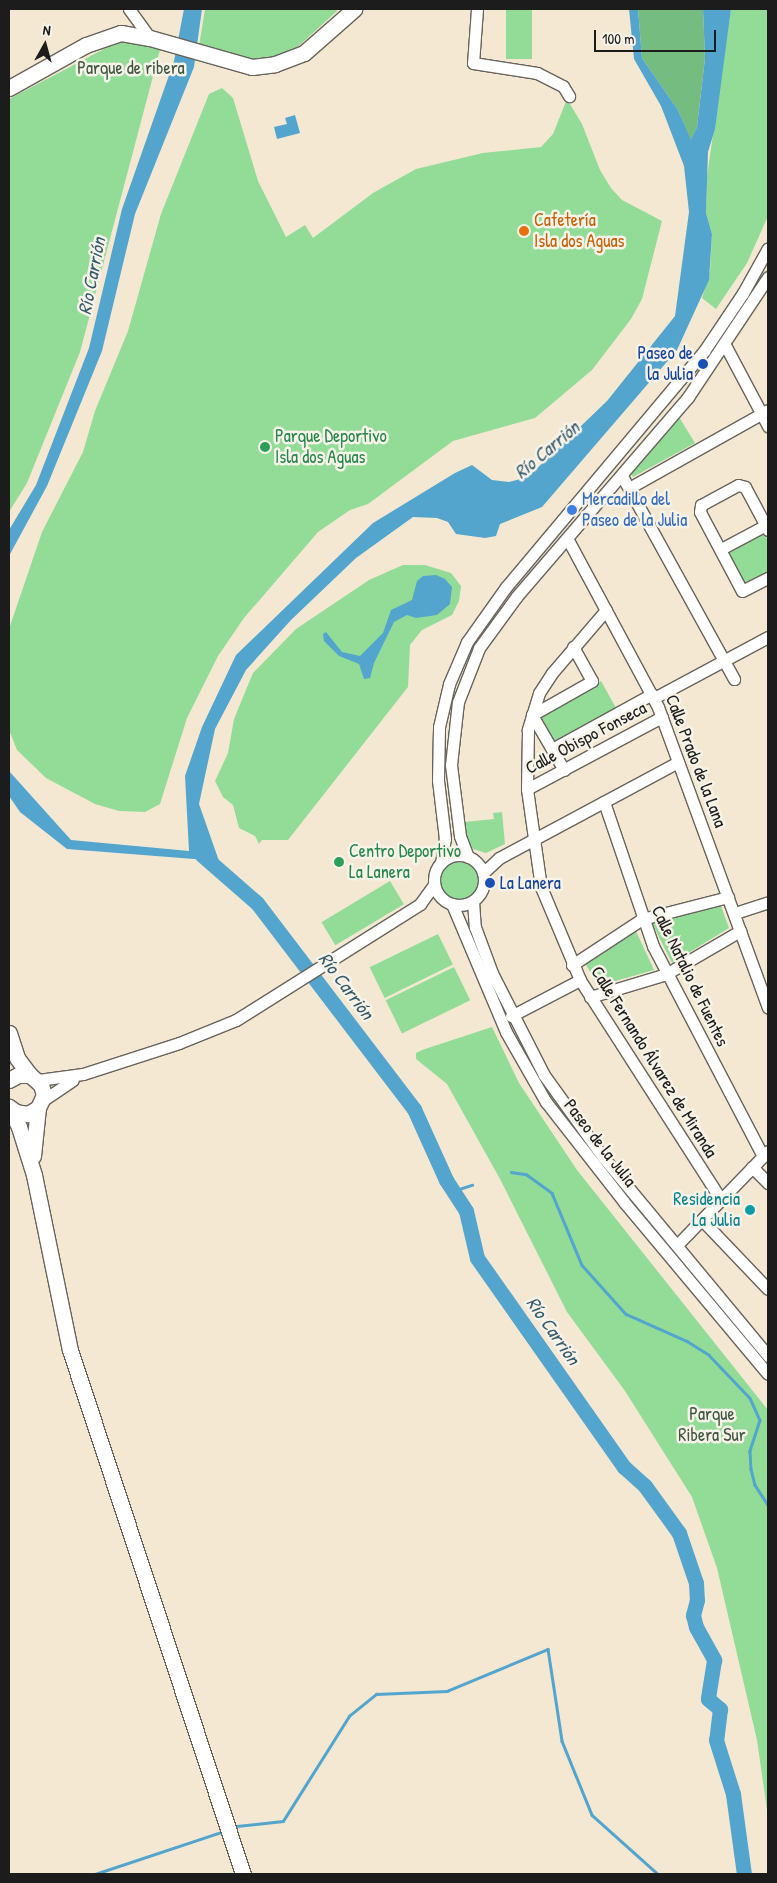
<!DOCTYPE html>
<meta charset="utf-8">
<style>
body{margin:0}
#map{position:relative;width:777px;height:1883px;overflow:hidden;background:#f4e8d2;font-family:"Patrick Hand",sans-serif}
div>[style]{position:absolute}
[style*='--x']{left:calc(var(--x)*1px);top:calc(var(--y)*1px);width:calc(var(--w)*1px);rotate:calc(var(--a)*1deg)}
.green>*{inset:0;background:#92dc98;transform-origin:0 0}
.round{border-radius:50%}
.forest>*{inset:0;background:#75bc80}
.water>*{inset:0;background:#53a5ce}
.stream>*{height:2.5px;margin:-1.25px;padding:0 1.25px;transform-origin:1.25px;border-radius:1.25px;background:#53a5ce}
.river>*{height:15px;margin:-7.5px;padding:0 7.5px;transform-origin:7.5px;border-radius:7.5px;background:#53a5ce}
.roads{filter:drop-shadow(1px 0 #68635c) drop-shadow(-1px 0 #68635c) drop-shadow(0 1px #68635c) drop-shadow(0 -1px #68635c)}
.minor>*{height:11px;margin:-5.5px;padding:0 5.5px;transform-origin:5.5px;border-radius:5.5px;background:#fff}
.minor>.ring{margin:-5.5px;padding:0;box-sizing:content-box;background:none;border:11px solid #fff;border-radius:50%}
.major>*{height:15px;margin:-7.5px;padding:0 7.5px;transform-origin:7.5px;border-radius:7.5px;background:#fff}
.dots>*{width:14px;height:14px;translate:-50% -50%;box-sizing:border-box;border:2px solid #f7f3e8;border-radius:50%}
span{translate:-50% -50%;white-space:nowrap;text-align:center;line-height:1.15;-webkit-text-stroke:5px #f7f3e8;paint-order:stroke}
.park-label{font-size:18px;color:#3f5641}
.food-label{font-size:18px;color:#c56008}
.left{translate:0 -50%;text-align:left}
.transit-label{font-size:18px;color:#164399}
.right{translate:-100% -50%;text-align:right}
.leisure-label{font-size:18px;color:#27864d}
.shop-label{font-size:18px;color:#366cbe}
.street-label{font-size:18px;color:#1c1c1c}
.culture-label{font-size:18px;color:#0d838f}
.water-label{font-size:19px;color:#355a6c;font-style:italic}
.frame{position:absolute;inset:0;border:10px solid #1c1c1c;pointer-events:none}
.north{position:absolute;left:20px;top:20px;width:50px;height:50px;-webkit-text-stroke:4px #f7f3e8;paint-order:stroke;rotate:7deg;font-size:14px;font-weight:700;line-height:20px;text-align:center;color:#1c1c1c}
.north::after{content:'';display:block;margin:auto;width:18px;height:22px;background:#1c1c1c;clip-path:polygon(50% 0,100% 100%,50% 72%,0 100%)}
.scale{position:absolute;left:594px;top:30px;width:122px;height:22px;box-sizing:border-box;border:2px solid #1c1c1c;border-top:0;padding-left:6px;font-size:15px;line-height:18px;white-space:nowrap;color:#1c1c1c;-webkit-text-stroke:4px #f7f3e8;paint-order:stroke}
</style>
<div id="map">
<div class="green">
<i style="clip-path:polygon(205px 9px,336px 9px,337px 11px,293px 51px,265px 59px,247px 59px,199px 46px)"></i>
<i style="left:506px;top:9px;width:26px;height:50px"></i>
<i style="clip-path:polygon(731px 9px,768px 9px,768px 216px,747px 263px,716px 309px,702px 298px,710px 271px,712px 234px,706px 213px,707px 176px)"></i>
<i style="clip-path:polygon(121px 40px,161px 46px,80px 352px,27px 483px,9px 512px,9px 99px)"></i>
<i style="clip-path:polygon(222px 88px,233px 98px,258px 181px,286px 237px,305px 225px,313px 238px,373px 193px,416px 169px,483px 153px,541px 147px,553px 134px,567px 99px,582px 124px,600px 170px,611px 188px,622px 200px,662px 221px,642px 299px,631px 319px,592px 370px,535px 418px,453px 441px,368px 504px,350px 510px,318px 532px,244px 618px,218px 656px,187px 718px,160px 804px,145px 812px,119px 811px,95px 804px,46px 778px,17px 750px,9px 730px,9px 629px,42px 532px,83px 452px,95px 411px,128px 331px,161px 214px,209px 94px)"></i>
<i style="clip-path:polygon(679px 417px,695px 443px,633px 477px,631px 474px)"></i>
<i style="clip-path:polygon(764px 533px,768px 541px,768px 574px,745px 586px,728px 552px)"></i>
<i style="clip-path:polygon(403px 565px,425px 565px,451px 573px,461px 586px,459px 601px,452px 615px,422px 630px,410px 645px,408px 687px,288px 840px,262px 840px,259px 844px,255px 836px,239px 828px,233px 805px,223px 797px,215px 781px,228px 753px,234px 719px,253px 673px,296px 629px,369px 580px)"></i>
<i style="left:601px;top:681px;width:31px;height:71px;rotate:61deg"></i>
<i style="clip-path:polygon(502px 812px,505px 844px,486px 853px,473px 849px,466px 837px,465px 822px,494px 819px,493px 813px)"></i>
<i class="round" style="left:434px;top:855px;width:50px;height:50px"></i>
<i style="left:390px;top:881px;width:27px;height:80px;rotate:59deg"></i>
<i style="clip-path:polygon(721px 906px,729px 928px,672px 963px,651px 921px)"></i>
<i style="clip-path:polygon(635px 929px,654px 970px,598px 986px,585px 963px)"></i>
<i style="left:438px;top:934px;width:34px;height:76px;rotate:64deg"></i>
<i style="left:454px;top:967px;width:37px;height:76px;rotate:64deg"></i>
<i style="clip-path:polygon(492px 1027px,519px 1083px,577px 1170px,768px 1410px,768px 1817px,757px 1740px,717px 1568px,692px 1497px,625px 1391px,567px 1312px,500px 1179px,447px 1084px,416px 1059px,416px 1053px,422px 1050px)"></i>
</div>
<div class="forest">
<i style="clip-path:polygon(638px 9px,703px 9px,705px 58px,697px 127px,691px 141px,678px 110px,642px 58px)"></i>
</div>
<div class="water">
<i style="clip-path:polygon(184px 9px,202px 9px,194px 67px,135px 214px,102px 351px,47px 486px,9px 556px,9px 530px,36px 485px,89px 348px,122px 209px,174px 61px)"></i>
<i style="clip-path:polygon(629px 9px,638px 9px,642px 58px,678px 110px,691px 140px,697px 127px,705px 58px,703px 9px,731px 9px,715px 129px,708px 152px,706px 213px,712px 234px,709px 280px,677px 350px,542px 507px,500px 524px,496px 536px,485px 538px,456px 534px,448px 522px,437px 518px,413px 517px,356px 558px,291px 620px,246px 670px,215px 729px,199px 804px,219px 861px,67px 849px,20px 812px,9px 796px,9px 771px,71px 840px,189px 851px,185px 776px,202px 727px,236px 655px,373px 523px,455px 473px,472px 465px,492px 480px,509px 482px,528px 477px,607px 401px,675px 316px,689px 212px,684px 166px,661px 106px,634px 59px)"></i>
<i style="clip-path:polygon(295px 115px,300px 133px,277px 139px,274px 127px,287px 124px,285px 118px)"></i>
<i style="clip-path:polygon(436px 575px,445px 579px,452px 587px,450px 604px,437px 615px,416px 618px,407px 615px,394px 622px,374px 663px,370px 678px,364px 679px,359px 664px,339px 656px,324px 641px,323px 634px,326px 632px,342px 652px,360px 656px,383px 633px,391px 610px,412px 600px,417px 581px,423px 576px)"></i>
</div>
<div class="stream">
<i style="--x:511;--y:1172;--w:15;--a:8"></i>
<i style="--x:526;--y:1174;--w:32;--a:36"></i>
<i style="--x:552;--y:1193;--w:78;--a:67.4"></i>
<i style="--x:582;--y:1265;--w:66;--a:48.1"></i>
<i style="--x:626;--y:1314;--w:67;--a:23.9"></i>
<i style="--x:687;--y:1341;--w:26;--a:32"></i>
<i style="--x:709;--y:1355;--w:59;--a:46.4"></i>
<i style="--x:750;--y:1398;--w:24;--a:66"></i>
<i style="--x:760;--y:1420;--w:33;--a:108"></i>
<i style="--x:750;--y:1451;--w:18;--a:87"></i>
<i style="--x:751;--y:1469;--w:16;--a:76"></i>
<i style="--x:755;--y:1485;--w:24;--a:57"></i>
<i style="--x:453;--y:1191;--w:20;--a:-18"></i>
<i style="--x:237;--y:1826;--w:46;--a:-6.2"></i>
<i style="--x:283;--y:1821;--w:124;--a:-57.8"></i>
<i style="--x:349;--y:1716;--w:35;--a:-39"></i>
<i style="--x:376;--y:1694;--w:71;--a:-2.4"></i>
<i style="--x:447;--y:1691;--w:109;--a:-22.6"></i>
<i style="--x:548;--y:1649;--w:93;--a:81.3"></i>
<i style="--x:562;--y:1741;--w:80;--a:67.9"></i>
<i style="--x:592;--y:1815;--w:89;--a:41.8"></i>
<i style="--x:95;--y:1874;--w:133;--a:-18.4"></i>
</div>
<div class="river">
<i style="--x:199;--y:844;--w:11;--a:75"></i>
<i style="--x:202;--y:855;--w:73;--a:41.1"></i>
<i style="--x:257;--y:903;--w:259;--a:52.7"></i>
<i style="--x:414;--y:1109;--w:78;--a:65.7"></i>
<i style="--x:446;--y:1180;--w:37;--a:57"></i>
<i style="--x:466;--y:1211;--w:48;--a:76.8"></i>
<i style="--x:477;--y:1258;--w:256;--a:54.9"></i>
<i style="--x:624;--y:1467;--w:28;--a:42"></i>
<i style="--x:645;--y:1486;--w:58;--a:54.1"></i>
<i style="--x:679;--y:1533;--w:53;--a:71.2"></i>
<i style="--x:696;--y:1583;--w:17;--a:87"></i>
<i style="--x:697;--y:1600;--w:16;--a:105"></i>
<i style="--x:693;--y:1615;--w:12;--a:76"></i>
<i style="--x:696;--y:1627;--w:38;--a:61"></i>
<i style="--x:714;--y:1660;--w:39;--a:99"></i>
<i style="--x:708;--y:1699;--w:16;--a:40"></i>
<i style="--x:720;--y:1709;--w:31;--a:97"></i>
<i style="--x:716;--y:1740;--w:57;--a:72.5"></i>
<i style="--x:733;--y:1794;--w:81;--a:82.2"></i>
</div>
<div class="roads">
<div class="minor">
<i style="--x:129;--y:9;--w:36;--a:54"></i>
<i style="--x:477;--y:9;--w:54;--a:94.2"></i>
<i style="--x:473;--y:63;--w:65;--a:8.9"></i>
<i style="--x:537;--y:73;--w:29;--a:27"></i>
<i style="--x:563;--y:86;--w:12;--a:59"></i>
<i style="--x:725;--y:345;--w:92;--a:62"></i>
<i style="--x:622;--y:476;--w:232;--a:61.1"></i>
<i style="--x:629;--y:488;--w:159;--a:-29.3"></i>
<i style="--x:768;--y:530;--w:49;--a:-118.1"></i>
<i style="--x:745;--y:487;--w:7;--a:-164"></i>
<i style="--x:738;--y:485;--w:42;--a:151.6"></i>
<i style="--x:701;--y:505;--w:7;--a:98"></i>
<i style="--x:700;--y:512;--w:89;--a:62"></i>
<i style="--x:742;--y:591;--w:29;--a:-27"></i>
<i style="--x:567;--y:538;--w:192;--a:61.7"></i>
<i style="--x:658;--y:707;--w:320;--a:69.9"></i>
<i style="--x:721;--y:549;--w:51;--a:-28.1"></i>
<i style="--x:606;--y:610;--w:83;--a:130.6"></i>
<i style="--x:552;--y:673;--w:24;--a:123"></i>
<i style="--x:539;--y:693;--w:39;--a:107"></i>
<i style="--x:528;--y:730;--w:59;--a:91"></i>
<i style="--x:527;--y:789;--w:99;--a:81.9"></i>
<i style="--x:541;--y:887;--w:101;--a:67.2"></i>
<i style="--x:580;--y:980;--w:261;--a:57.3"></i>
<i style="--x:654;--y:698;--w:129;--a:-28.2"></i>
<i style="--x:552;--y:749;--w:114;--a:-28.8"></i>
<i style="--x:564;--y:770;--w:64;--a:-120.2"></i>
<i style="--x:532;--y:715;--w:69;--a:-29.5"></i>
<i style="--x:592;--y:681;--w:39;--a:-119"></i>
<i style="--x:527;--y:789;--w:153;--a:-28.1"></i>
<i style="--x:604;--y:802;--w:152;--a:71.2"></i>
<i style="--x:653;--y:946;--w:237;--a:62.4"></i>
<i class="ring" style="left:434px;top:855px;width:39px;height:39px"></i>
<i style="--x:468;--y:857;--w:22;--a:-111"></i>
<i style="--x:460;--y:836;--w:72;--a:-97.2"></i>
<i style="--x:451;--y:765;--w:63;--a:-83.7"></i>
<i style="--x:458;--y:702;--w:58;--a:-68.7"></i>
<i style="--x:479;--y:648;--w:64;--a:-53.8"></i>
<i style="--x:517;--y:596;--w:262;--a:-49.3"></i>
<i style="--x:688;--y:397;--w:144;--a:-56.3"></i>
<i style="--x:441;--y:863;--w:24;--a:-81"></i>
<i style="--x:445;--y:839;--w:59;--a:-96.8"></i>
<i style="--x:438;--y:780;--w:53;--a:-88.9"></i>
<i style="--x:439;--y:727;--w:44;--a:-76.9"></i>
<i style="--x:449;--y:684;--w:46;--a:-66.8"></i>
<i style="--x:467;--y:642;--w:67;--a:-54.7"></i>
<i style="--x:506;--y:587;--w:308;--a:-50"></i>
<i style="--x:704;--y:351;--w:70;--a:-56.1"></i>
<i style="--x:743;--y:293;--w:51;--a:-60.9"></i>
<i style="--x:483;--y:873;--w:22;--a:-43"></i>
<i style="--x:499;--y:858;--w:203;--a:-28.2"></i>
<i style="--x:473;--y:901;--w:26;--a:86"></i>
<i style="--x:475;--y:927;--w:49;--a:69.7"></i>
<i style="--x:492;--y:973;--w:114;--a:63"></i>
<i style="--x:544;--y:1075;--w:101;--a:54.3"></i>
<i style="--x:603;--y:1157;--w:259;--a:50.3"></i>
<i style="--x:452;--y:904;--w:139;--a:67.1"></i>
<i style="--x:506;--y:1032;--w:81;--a:60.3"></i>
<i style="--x:546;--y:1102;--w:127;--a:52"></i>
<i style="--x:624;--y:1202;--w:224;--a:50.1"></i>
<i style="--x:735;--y:913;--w:35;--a:-18"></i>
<i style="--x:572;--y:965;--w:84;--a:-33.3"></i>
<i style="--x:642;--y:919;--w:89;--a:-14.3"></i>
<i style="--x:590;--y:997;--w:79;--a:-16.8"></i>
<i style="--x:666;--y:974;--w:86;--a:-30.2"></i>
<i style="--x:511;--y:1016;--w:78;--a:-27.6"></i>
<i style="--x:38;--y:1080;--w:45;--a:-7.6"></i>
<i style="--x:83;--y:1074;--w:101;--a:-17.9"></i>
<i style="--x:179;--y:1043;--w:61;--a:-22"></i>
<i style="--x:236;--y:1020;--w:218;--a:-32.2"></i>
<i style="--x:420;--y:904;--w:24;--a:-54"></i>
<i style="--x:42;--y:1101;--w:37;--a:-34"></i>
<i style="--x:752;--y:1167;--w:23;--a:45"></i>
<i style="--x:702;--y:1220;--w:95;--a:46.3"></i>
<i style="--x:677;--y:1245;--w:131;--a:-45.9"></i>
</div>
<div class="major">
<i style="--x:9;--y:88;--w:88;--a:-29.2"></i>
<i style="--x:86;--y:45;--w:37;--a:-19"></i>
<i style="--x:121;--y:33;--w:29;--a:10"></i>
<i style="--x:150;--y:38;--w:106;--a:15.9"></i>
<i style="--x:252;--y:67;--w:23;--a:-7"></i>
<i style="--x:275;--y:64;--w:31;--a:-21"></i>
<i style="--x:304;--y:53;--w:67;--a:-41.3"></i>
<i style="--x:9;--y:1033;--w:26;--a:72"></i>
<i style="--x:17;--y:1058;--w:21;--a:53"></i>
<i style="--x:9;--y:1080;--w:10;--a:-29"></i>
<i style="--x:18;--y:1075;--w:12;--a:0"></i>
<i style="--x:30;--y:1075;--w:15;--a:42"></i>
<i style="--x:41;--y:1085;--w:10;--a:73"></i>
<i style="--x:44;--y:1095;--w:14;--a:115"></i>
<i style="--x:38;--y:1108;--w:12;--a:149"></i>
<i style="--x:28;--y:1114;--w:12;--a:-171"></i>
<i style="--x:16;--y:1112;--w:9;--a:-144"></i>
<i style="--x:10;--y:1109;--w:20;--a:63"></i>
<i style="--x:19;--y:1127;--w:50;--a:72.6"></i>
<i style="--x:34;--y:1175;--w:179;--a:78.4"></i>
<i style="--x:70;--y:1350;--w:552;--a:71.73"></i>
<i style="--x:33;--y:1156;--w:48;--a:-84.1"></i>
</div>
</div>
<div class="dots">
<i style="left:524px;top:231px;background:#e8710a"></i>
<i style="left:703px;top:364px;background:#1a4fb4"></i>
<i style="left:265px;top:447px;background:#2e9e5b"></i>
<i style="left:572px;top:510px;background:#3f7fe0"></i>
<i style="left:339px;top:862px;background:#2e9e5b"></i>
<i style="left:490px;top:883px;background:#1a4fb4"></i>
<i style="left:750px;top:1210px;background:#0f9aa8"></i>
</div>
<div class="park-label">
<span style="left:131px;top:68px">Parque de ribera</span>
<span style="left:712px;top:1425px">Parque<br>Ribera Sur</span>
</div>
<div class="food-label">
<span class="left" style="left:534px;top:231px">Cafetería<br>Isla dos Aguas</span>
</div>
<div class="transit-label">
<span class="right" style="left:693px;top:364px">Paseo de<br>la Julia</span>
<span class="left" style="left:500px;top:883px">La Lanera</span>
</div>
<div class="leisure-label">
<span class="left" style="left:275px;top:447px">Parque Deportivo<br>Isla dos Aguas</span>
<span class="left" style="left:349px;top:862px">Centro Deportivo<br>La Lanera</span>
</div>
<div class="shop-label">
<span class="left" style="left:582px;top:510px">Mercadillo del<br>Paseo de la Julia</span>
</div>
<div class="street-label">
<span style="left:586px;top:738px;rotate:-28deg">Calle Obispo Fonseca</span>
<span style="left:696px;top:761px;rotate:69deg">Calle Prado de la Lana</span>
<span style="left:690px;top:976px;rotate:64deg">Calle Natalio de Fuentes</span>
<span style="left:654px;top:1062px;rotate:58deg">Calle Fernando Álvarez de Miranda</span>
<span style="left:600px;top:1143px;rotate:52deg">Paseo de la Julia</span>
</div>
<div class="culture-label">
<span class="right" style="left:740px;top:1210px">Residencia<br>La Julia</span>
</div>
<div class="water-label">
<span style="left:92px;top:276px;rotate:-79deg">Río Carrión</span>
<span style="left:547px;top:450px;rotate:-40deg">Río Carrión</span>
<span style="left:346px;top:986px;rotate:53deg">Río Carrión</span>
<span style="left:553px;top:1331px;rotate:55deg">Río Carrión</span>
</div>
<div class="frame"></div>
<div class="north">N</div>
<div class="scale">100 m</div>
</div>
